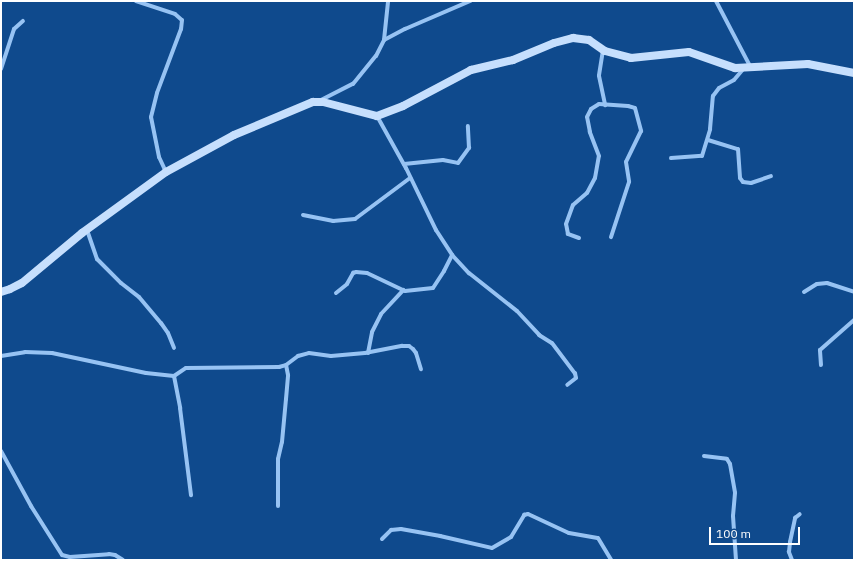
<!DOCTYPE html>
<style>
body{margin:0}
#map{position:relative;width:855px;height:561px;overflow:hidden;background:#0f4a8d;font-family:"IBM Plex Sans",sans-serif}
div>[style]{position:absolute}
[style*='--x']{left:calc(var(--x)*1px);top:calc(var(--y)*1px);width:calc(var(--w)*1px);rotate:calc(var(--a)*1deg)}
.street>*{height:4px;margin:-2px;padding:0 2px;transform-origin:2px;border-radius:2px;background:#97c3f3}
.secondary>*{height:8px;margin:-4px;padding:0 4px;transform-origin:4px;border-radius:4px;background:#c6dffd}
span{translate:-50% -50%;white-space:nowrap;text-align:center;line-height:1.15;-webkit-text-stroke:3.5px #0f4a8d;paint-order:stroke}
.frame{position:absolute;inset:0;border:2px solid #fff;pointer-events:none}
.scale{position:absolute;left:709px;top:527px;width:91px;height:18px;box-sizing:border-box;border:2px solid #fff;border-top:0;padding-left:5px;font-size:12px;line-height:14px;white-space:nowrap;color:#fff;-webkit-text-stroke:3px #0f4a8d;paint-order:stroke}
</style>
<div id="map">
<div class="street">
<i style="--x:136;--y:1;--w:41;--a:18.4"></i>
<i style="--x:175;--y:14;--w:9;--a:41"></i>
<i style="--x:182;--y:20;--w:9;--a:96"></i>
<i style="--x:181;--y:29;--w:68;--a:110.6"></i>
<i style="--x:157;--y:93;--w:25;--a:104"></i>
<i style="--x:151;--y:117;--w:41;--a:78.7"></i>
<i style="--x:159;--y:157;--w:17;--a:65"></i>
<i style="--x:716;--y:1;--w:76;--a:62.4"></i>
<i style="--x:384;--y:40;--w:24;--a:-28"></i>
<i style="--x:405;--y:29;--w:71;--a:-23.3"></i>
<i style="--x:603;--y:50;--w:26;--a:99"></i>
<i style="--x:599;--y:76;--w:30;--a:78"></i>
<i style="--x:1;--y:69;--w:42;--a:-72"></i>
<i style="--x:14;--y:29;--w:12;--a:-42"></i>
<i style="--x:321;--y:100;--w:36;--a:-27"></i>
<i style="--x:353;--y:84;--w:36;--a:-51"></i>
<i style="--x:376;--y:56;--w:18;--a:-63"></i>
<i style="--x:384;--y:40;--w:39;--a:-84"></i>
<i style="--x:377;--y:116;--w:60;--a:60.9"></i>
<i style="--x:406;--y:168;--w:69;--a:64.2"></i>
<i style="--x:436;--y:230;--w:30;--a:57"></i>
<i style="--x:452;--y:255;--w:25;--a:47"></i>
<i style="--x:469;--y:273;--w:61;--a:38.4"></i>
<i style="--x:517;--y:311;--w:33;--a:47"></i>
<i style="--x:539;--y:335;--w:15;--a:32"></i>
<i style="--x:552;--y:343;--w:38;--a:53"></i>
<i style="--x:575;--y:373;--w:5;--a:79"></i>
<i style="--x:576;--y:378;--w:11;--a:142"></i>
<i style="--x:708;--y:140;--w:31;--a:17"></i>
<i style="--x:738;--y:149;--w:29;--a:86"></i>
<i style="--x:740;--y:178;--w:5;--a:53"></i>
<i style="--x:743;--y:182;--w:8;--a:7"></i>
<i style="--x:751;--y:183;--w:21;--a:-19"></i>
<i style="--x:671;--y:158;--w:31;--a:-4"></i>
<i style="--x:702;--y:156;--w:28;--a:-73"></i>
<i style="--x:710;--y:129;--w:33;--a:-85"></i>
<i style="--x:713;--y:96;--w:10;--a:-53"></i>
<i style="--x:719;--y:88;--w:17;--a:-28"></i>
<i style="--x:734;--y:80;--w:16;--a:-50"></i>
<i style="--x:404;--y:164;--w:39;--a:-6"></i>
<i style="--x:443;--y:160;--w:15;--a:11"></i>
<i style="--x:458;--y:163;--w:19;--a:-54"></i>
<i style="--x:469;--y:148;--w:22;--a:-93"></i>
<i style="--x:303;--y:215;--w:31;--a:11"></i>
<i style="--x:333;--y:221;--w:22;--a:-5"></i>
<i style="--x:355;--y:219;--w:69;--a:-36.7"></i>
<i style="--x:87;--y:230;--w:31;--a:71"></i>
<i style="--x:97;--y:259;--w:34;--a:45"></i>
<i style="--x:121;--y:283;--w:23;--a:38"></i>
<i style="--x:139;--y:297;--w:34;--a:50"></i>
<i style="--x:161;--y:323;--w:12;--a:55"></i>
<i style="--x:168;--y:333;--w:16;--a:68"></i>
<i style="--x:579;--y:238;--w:12;--a:-160"></i>
<i style="--x:568;--y:234;--w:10;--a:-101"></i>
<i style="--x:566;--y:224;--w:20;--a:-70"></i>
<i style="--x:573;--y:205;--w:18;--a:-41"></i>
<i style="--x:587;--y:193;--w:17;--a:-62"></i>
<i style="--x:595;--y:178;--w:22;--a:-80"></i>
<i style="--x:599;--y:156;--w:26;--a:-111"></i>
<i style="--x:590;--y:132;--w:15;--a:-101"></i>
<i style="--x:587;--y:117;--w:9;--a:-63"></i>
<i style="--x:591;--y:109;--w:9;--a:-32"></i>
<i style="--x:599;--y:104;--w:29;--a:4"></i>
<i style="--x:628;--y:106;--w:7;--a:16"></i>
<i style="--x:635;--y:108;--w:24;--a:75"></i>
<i style="--x:641;--y:131;--w:34;--a:116"></i>
<i style="--x:626;--y:162;--w:20;--a:81"></i>
<i style="--x:629;--y:182;--w:58;--a:108.1"></i>
<i style="--x:804;--y:292;--w:15;--a:-32"></i>
<i style="--x:817;--y:284;--w:10;--a:-6"></i>
<i style="--x:827;--y:283;--w:28;--a:18"></i>
<i style="--x:336;--y:293;--w:14;--a:-39"></i>
<i style="--x:347;--y:284;--w:13;--a:-61"></i>
<i style="--x:353;--y:273;--w:3;--a:-18"></i>
<i style="--x:356;--y:272;--w:11;--a:5"></i>
<i style="--x:367;--y:273;--w:42;--a:25.3"></i>
<i style="--x:405;--y:291;--w:28;--a:-6"></i>
<i style="--x:433;--y:288;--w:20;--a:-57"></i>
<i style="--x:444;--y:271;--w:18;--a:-63"></i>
<i style="--x:368;--y:353;--w:21;--a:-79"></i>
<i style="--x:372;--y:332;--w:20;--a:-63"></i>
<i style="--x:381;--y:314;--w:33;--a:-47"></i>
<i style="--x:1;--y:356;--w:24;--a:-9"></i>
<i style="--x:25;--y:352;--w:27;--a:2"></i>
<i style="--x:52;--y:353;--w:96;--a:12"></i>
<i style="--x:146;--y:373;--w:28;--a:6"></i>
<i style="--x:174;--y:376;--w:33;--a:79"></i>
<i style="--x:180;--y:408;--w:88;--a:82.8"></i>
<i style="--x:821;--y:365;--w:15;--a:-94"></i>
<i style="--x:820;--y:350;--w:45;--a:-41.4"></i>
<i style="--x:174;--y:376;--w:14;--a:-34"></i>
<i style="--x:186;--y:368;--w:93;--a:-0.6"></i>
<i style="--x:279;--y:367;--w:7;--a:-16"></i>
<i style="--x:286;--y:365;--w:15;--a:-37"></i>
<i style="--x:298;--y:356;--w:11;--a:-15"></i>
<i style="--x:309;--y:353;--w:22;--a:8"></i>
<i style="--x:331;--y:356;--w:34;--a:-5"></i>
<i style="--x:365;--y:353;--w:38;--a:-11"></i>
<i style="--x:402;--y:346;--w:7;--a:0"></i>
<i style="--x:409;--y:346;--w:5;--a:37"></i>
<i style="--x:413;--y:349;--w:5;--a:53"></i>
<i style="--x:416;--y:353;--w:17;--a:73"></i>
<i style="--x:1;--y:451;--w:63;--a:61.4"></i>
<i style="--x:31;--y:506;--w:58;--a:57.7"></i>
<i style="--x:62;--y:555;--w:8;--a:14"></i>
<i style="--x:70;--y:557;--w:39;--a:-4"></i>
<i style="--x:109;--y:554;--w:6;--a:9"></i>
<i style="--x:115;--y:555;--w:9;--a:32"></i>
<i style="--x:704;--y:456;--w:23;--a:7"></i>
<i style="--x:727;--y:459;--w:6;--a:59"></i>
<i style="--x:730;--y:464;--w:29;--a:80"></i>
<i style="--x:735;--y:493;--w:23;--a:95"></i>
<i style="--x:733;--y:516;--w:44;--a:86.1"></i>
<i style="--x:278;--y:506;--w:47;--a:-90"></i>
<i style="--x:278;--y:459;--w:17;--a:-77"></i>
<i style="--x:282;--y:442;--w:43;--a:-84.7"></i>
<i style="--x:286;--y:399;--w:24;--a:-85"></i>
<i style="--x:288;--y:375;--w:10;--a:-101"></i>
<i style="--x:382;--y:539;--w:13;--a:-45"></i>
<i style="--x:391;--y:530;--w:10;--a:-6"></i>
<i style="--x:401;--y:529;--w:40;--a:10"></i>
<i style="--x:440;--y:536;--w:53;--a:13"></i>
<i style="--x:492;--y:548;--w:22;--a:-30"></i>
<i style="--x:511;--y:537;--w:26;--a:-59"></i>
<i style="--x:524;--y:515;--w:4;--a:-14"></i>
<i style="--x:528;--y:514;--w:45;--a:24.9"></i>
<i style="--x:569;--y:533;--w:29;--a:10"></i>
<i style="--x:598;--y:538;--w:26;--a:59"></i>
<i style="--x:792;--y:560;--w:9;--a:-111"></i>
<i style="--x:789;--y:552;--w:10;--a:-84"></i>
<i style="--x:790;--y:542;--w:25;--a:-78"></i>
<i style="--x:795;--y:518;--w:6;--a:-39"></i>
</div>
<div class="secondary">
<i style="--x:1;--y:292;--w:9;--a:-18"></i>
<i style="--x:10;--y:289;--w:13;--a:-27"></i>
<i style="--x:22;--y:283;--w:78;--a:-39.8"></i>
<i style="--x:82;--y:233;--w:104;--a:-36"></i>
<i style="--x:166;--y:172;--w:77;--a:-28.6"></i>
<i style="--x:234;--y:135;--w:86;--a:-22.7"></i>
<i style="--x:313;--y:102;--w:10;--a:0"></i>
<i style="--x:323;--y:102;--w:56;--a:14.5"></i>
<i style="--x:377;--y:116;--w:28;--a:-21"></i>
<i style="--x:403;--y:106;--w:77;--a:-27.9"></i>
<i style="--x:471;--y:70;--w:43;--a:-13.4"></i>
<i style="--x:513;--y:60;--w:44;--a:-22.5"></i>
<i style="--x:554;--y:43;--w:20;--a:-15"></i>
<i style="--x:573;--y:38;--w:16;--a:7"></i>
<i style="--x:589;--y:40;--w:19;--a:35"></i>
<i style="--x:605;--y:51;--w:27;--a:15"></i>
<i style="--x:631;--y:58;--w:58;--a:-5.9"></i>
<i style="--x:689;--y:52;--w:49;--a:19.2"></i>
<i style="--x:735;--y:68;--w:73;--a:-3.1"></i>
<i style="--x:808;--y:64;--w:47;--a:11.1"></i>
</div>
<div class="frame"></div>
<div class="scale">100 m</div>
</div>
